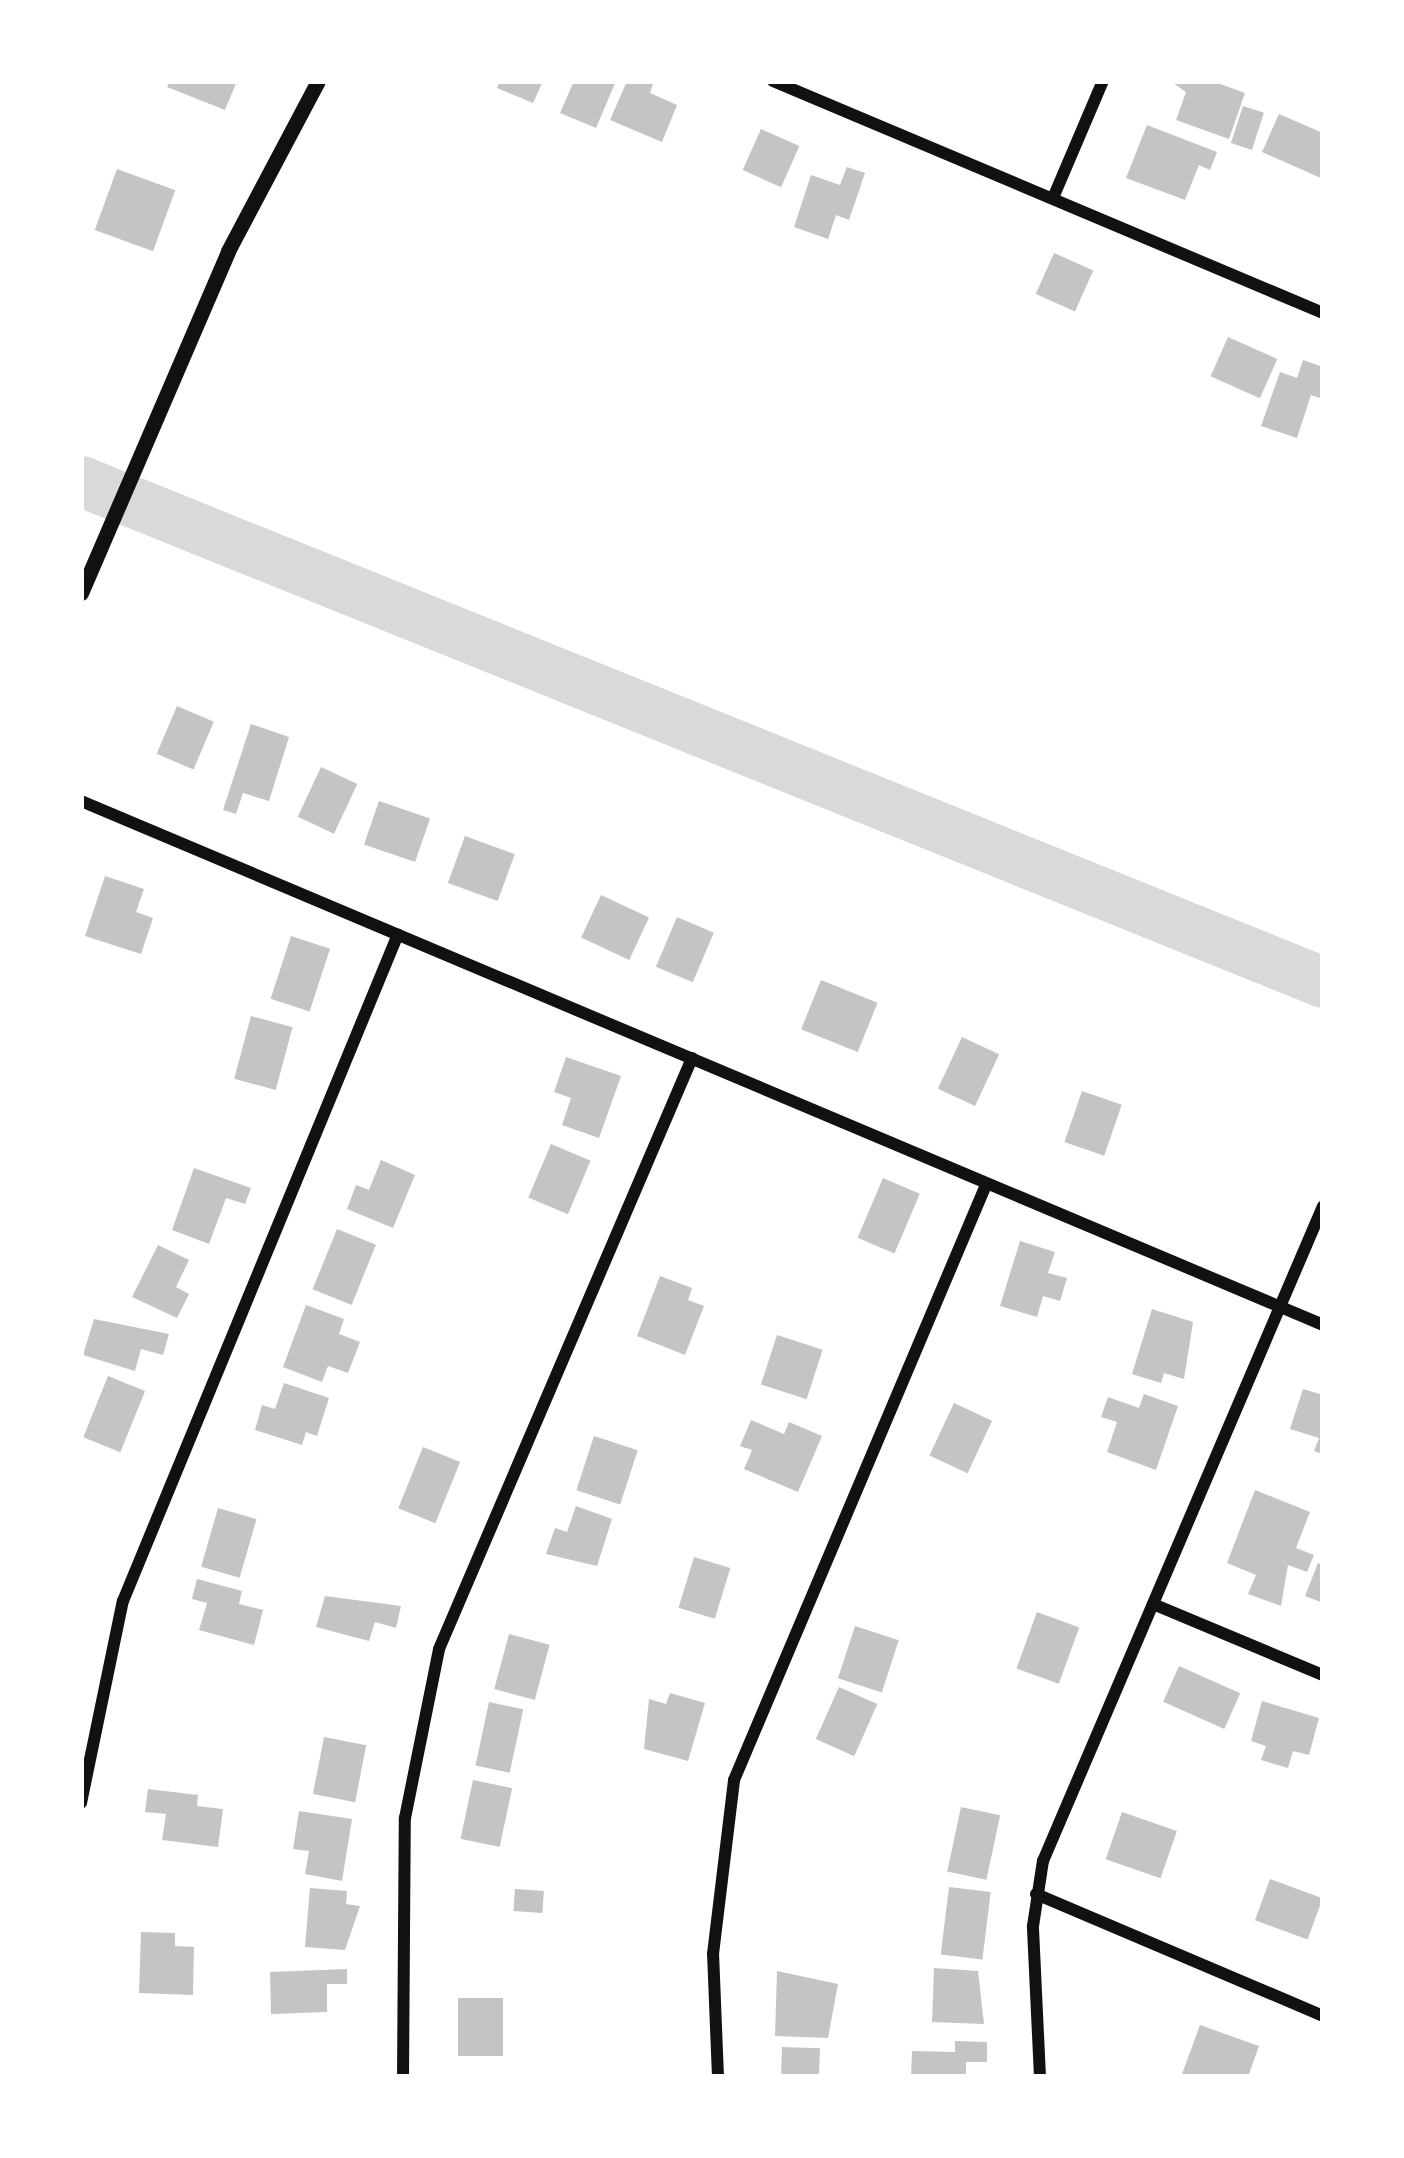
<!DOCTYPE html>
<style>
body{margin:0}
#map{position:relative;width:1404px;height:2158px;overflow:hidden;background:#fff;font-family:"Times New Roman",serif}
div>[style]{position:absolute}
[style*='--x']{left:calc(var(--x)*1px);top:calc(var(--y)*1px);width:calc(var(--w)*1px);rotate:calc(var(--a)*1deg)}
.river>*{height:51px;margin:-25.5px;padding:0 25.5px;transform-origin:25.5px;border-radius:25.5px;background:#d9d9d9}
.building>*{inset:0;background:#c4c4c4;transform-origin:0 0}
.minor>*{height:12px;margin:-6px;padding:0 6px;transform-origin:6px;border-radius:6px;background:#111}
.tertiary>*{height:15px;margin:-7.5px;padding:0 7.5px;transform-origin:7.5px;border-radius:7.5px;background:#111}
span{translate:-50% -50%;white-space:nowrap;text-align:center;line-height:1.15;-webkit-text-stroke:12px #fff;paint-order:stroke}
.frame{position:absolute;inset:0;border:84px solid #fff;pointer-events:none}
</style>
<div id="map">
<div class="river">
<i style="--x:81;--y:481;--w:1339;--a:21.97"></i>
</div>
<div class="building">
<i style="clip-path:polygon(170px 81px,237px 81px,225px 110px,167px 87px)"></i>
<i style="clip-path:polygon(500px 81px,543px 81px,533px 103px,497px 88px)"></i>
<i style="clip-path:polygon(574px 81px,616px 81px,596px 128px,560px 113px)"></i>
<i style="clip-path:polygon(627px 81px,653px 84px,650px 93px,677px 105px,662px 142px,610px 120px)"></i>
<i style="clip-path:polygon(1170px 81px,1212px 81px,1245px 93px,1229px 139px,1176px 120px,1186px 92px)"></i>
<i style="left:1243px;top:106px;width:22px;height:39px;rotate:18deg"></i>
<i style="clip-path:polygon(1279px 114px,1323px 133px,1323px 179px,1262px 152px)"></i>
<i style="clip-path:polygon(1147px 125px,1217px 152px,1210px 170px,1199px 165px,1185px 200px,1126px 178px)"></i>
<i style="left:761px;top:129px;width:42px;height:45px;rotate:24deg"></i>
<i style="clip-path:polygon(847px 167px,865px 173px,849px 220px,836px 215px,828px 239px,794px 227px,811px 175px,840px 185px)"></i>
<i style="left:117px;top:169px;width:62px;height:65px;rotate:20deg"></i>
<i style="left:1054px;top:253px;width:43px;height:45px;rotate:24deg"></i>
<i style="left:1228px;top:337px;width:54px;height:43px;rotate:24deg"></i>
<i style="clip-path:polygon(1303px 360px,1323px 367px,1323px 399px,1311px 395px,1297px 438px,1261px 426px,1280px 372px,1297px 378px)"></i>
<i style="left:177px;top:706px;width:40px;height:52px;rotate:23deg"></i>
<i style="clip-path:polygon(251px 724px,289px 737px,269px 801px,243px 793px,236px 814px,223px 810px)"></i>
<i style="left:321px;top:767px;width:40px;height:55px;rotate:25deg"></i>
<i style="left:379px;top:801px;width:54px;height:46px;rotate:19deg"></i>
<i style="left:465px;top:836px;width:53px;height:50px;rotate:20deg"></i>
<i style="clip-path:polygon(105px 876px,144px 889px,136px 912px,153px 918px,141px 954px,85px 936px)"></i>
<i style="left:601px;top:895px;width:53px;height:47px;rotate:25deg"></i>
<i style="left:677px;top:917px;width:40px;height:54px;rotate:23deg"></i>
<i style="left:291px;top:936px;width:41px;height:66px;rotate:18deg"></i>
<i style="left:821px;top:980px;width:61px;height:53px;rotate:22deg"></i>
<i style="left:251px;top:1016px;width:43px;height:65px;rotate:15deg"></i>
<i style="left:962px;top:1037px;width:41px;height:57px;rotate:25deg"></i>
<i style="clip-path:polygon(566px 1057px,621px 1076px,599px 1138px,562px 1125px,571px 1098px,554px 1092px)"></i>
<i style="left:1082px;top:1091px;width:42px;height:54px;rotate:19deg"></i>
<i style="left:551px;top:1144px;width:43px;height:58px;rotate:23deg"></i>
<i style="clip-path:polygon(381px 1160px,415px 1175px,393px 1228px,347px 1209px,356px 1185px,369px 1190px)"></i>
<i style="clip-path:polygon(194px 1168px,251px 1188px,245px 1204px,226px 1198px,209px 1244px,172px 1230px)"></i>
<i style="left:883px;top:1178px;width:40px;height:65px;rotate:23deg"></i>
<i style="left:337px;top:1229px;width:42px;height:65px;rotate:22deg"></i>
<i style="clip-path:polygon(1020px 1241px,1055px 1252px,1048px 1273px,1067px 1278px,1060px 1301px,1043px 1296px,1037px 1317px,1000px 1306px)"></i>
<i style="clip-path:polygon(158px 1245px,189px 1260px,176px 1287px,189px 1294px,177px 1318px,132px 1297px)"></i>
<i style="clip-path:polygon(660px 1276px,692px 1288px,688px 1300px,704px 1306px,685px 1355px,637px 1336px)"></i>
<i style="clip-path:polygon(306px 1305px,344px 1319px,339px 1334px,360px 1342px,348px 1373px,328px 1366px,322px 1382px,283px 1367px)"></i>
<i style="clip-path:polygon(1152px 1309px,1193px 1322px,1184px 1379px,1164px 1373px,1161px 1383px,1132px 1374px)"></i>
<i style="clip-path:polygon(94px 1319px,169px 1334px,163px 1355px,141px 1349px,135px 1371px,83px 1355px)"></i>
<i style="left:777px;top:1335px;width:48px;height:52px;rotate:18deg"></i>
<i style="left:108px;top:1376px;width:40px;height:66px;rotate:22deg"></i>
<i style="clip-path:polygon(284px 1383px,329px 1398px,317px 1436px,306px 1432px,302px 1445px,255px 1430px,262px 1405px,275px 1409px)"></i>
<i style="clip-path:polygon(1303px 1389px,1323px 1395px,1323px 1454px,1314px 1451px,1319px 1438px,1290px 1429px)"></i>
<i style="clip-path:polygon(1144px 1394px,1178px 1406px,1156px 1470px,1107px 1452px,1117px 1422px,1101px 1417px,1108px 1397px,1139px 1408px)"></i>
<i style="left:954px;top:1403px;width:42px;height:58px;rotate:25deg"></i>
<i style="clip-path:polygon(751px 1420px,784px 1434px,789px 1422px,822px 1436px,798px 1492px,744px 1469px,752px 1450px,740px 1446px)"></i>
<i style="left:594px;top:1436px;width:46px;height:57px;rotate:18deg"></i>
<i style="left:423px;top:1447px;width:40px;height:66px;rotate:22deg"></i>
<i style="clip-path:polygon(1255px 1490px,1310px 1512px,1296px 1548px,1314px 1555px,1307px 1572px,1288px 1565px,1281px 1606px,1248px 1594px,1256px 1575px,1227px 1563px)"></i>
<i style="clip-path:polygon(576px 1506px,612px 1519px,597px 1566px,546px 1554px,555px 1528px,567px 1532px)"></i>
<i style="left:218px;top:1508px;width:40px;height:61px;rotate:16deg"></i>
<i style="left:694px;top:1557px;width:38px;height:53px;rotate:17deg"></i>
<i style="clip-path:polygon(1318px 1563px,1323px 1565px,1323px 1603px,1305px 1596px)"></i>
<i style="clip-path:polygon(197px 1579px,242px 1591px,239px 1604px,263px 1610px,254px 1645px,199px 1630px,207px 1603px,192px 1599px)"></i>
<i style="clip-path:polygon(325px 1596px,401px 1606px,396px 1628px,375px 1622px,369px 1641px,316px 1627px)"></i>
<i style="left:1037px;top:1612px;width:45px;height:60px;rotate:20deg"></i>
<i style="left:855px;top:1626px;width:46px;height:55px;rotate:18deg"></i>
<i style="left:509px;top:1634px;width:42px;height:57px;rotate:15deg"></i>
<i style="left:1179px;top:1666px;width:67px;height:39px;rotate:24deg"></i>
<i style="left:839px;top:1687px;width:42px;height:57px;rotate:24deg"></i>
<i style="clip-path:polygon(670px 1693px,705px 1703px,688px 1761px,644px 1749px,649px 1699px,666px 1704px)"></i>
<i style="clip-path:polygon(1262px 1701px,1319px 1718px,1309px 1755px,1293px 1751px,1288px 1768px,1261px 1760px,1266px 1746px,1251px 1741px)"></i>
<i style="left:489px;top:1702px;width:35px;height:65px;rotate:12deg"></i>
<i style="left:324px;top:1737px;width:43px;height:58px;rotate:11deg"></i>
<i style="left:473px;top:1780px;width:40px;height:60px;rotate:12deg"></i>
<i style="clip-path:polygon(148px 1789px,198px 1795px,197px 1806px,223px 1809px,218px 1847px,162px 1840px,166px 1814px,145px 1812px)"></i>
<i style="left:961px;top:1807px;width:40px;height:66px;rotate:12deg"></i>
<i style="clip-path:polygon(299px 1811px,352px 1819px,342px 1881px,305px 1874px,309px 1851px,293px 1849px)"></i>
<i style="left:1122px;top:1812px;width:58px;height:50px;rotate:19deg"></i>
<i style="left:1270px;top:1879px;width:56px;height:44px;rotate:20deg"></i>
<i style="left:949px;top:1887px;width:42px;height:68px;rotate:7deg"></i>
<i style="clip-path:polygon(310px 1888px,347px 1891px,346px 1904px,360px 1906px,345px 1950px,305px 1947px)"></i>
<i style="left:515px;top:1889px;width:29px;height:22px;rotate:4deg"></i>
<i style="clip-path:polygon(141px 1932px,175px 1933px,175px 1946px,194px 1947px,193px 1995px,139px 1993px)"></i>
<i style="clip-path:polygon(934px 1968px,978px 1971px,984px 2024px,932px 2022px)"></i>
<i style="clip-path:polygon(347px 1969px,347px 1984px,327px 1984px,327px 2012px,271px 2014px,270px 1972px)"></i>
<i style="clip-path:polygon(777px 1971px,838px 1984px,828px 2038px,775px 2036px)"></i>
<i style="left:458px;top:1998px;width:45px;height:58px"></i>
<i style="clip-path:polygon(1200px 2025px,1259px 2046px,1248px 2077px,1181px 2077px)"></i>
<i style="clip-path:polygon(955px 2041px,987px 2042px,987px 2062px,966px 2062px,966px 2077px,911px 2077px,912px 2051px,955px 2052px)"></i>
<i style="left:782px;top:2047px;width:38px;height:30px;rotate:2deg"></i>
</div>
<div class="minor">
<i style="--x:773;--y:81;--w:597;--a:22.87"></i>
<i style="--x:1053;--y:198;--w:127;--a:-66.9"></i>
<i style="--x:81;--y:801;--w:1348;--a:22.87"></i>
<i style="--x:1153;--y:1604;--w:184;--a:22.7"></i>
<i style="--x:81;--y:1803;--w:206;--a:-78.3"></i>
<i style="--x:123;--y:1601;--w:721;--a:-67.59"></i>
<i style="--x:1036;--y:1894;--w:312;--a:23"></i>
<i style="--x:403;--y:2077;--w:259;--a:-89.6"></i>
<i style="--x:405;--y:1818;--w:172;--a:-78.6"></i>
<i style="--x:439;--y:1649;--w:643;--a:-66.82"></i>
<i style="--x:718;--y:2077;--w:123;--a:-92.3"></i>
<i style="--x:713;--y:1954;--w:175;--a:-83.1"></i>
<i style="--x:734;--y:1780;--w:646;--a:-67.05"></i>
<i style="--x:1040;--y:2077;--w:151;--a:-92.7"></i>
<i style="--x:1033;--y:1926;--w:66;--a:-81.3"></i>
<i style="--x:1043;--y:1861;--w:712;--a:-66.85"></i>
</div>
<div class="tertiary">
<i style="--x:81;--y:593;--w:372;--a:-66.7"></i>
<i style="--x:228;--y:251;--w:192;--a:-62.1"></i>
</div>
<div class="frame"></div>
</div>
